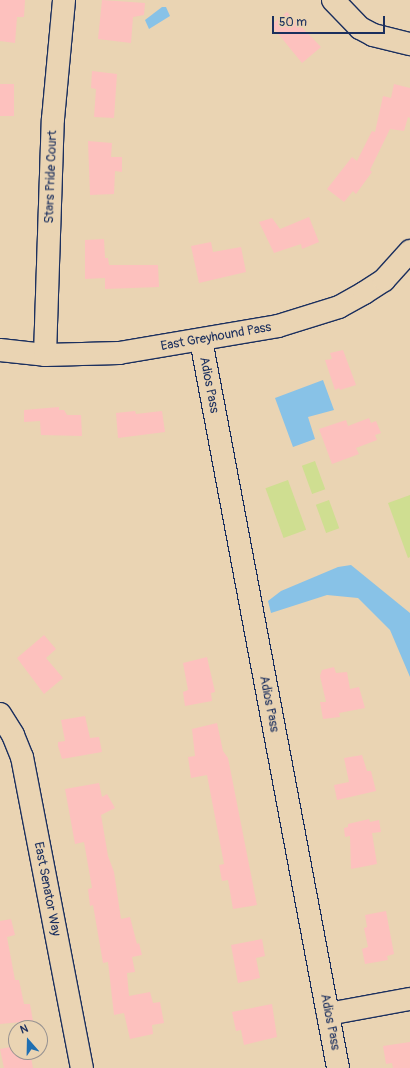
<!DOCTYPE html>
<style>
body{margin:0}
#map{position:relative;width:410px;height:1068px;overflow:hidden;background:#ead4b3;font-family:Pangolin,sans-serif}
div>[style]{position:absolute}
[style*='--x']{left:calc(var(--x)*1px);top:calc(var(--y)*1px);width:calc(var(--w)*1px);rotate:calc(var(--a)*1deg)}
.green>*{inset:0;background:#cfde91;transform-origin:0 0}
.water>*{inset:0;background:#88c2e7}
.building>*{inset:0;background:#fdc1be;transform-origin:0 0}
.roads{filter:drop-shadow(1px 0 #1b2f5e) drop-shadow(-1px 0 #1b2f5e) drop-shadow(0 1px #1b2f5e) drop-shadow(0 -1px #1b2f5e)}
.minor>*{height:22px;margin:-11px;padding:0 11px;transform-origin:11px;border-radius:11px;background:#ead4b3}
span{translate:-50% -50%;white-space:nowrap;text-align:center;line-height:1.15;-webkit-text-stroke:3px #ead4b3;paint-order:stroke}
.street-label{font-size:13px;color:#1b2f5e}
.north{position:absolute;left:8px;top:1020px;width:40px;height:40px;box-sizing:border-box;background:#ead4b3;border:1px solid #979291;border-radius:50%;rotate:340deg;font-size:11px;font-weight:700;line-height:16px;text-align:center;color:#1b2f5e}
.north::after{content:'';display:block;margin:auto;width:14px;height:18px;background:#1f6fb2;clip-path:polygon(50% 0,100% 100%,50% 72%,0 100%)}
.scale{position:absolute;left:272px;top:16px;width:113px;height:18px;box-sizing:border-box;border:2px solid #1b2f5e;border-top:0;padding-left:5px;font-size:12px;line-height:14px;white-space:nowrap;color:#1b2f5e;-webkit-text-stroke:3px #ead4b3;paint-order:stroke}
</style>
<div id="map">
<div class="green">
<i style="left:315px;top:461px;width:30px;height:14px;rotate:70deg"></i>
<i style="left:288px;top:480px;width:53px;height:24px;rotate:70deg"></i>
<i style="clip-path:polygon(410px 495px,410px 557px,408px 558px,388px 503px)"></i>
<i style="left:329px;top:500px;width:30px;height:14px;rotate:70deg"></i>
</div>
<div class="water">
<i style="clip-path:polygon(162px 7px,166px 7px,170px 16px,149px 29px,145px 20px)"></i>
<i style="clip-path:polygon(323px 380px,334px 410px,308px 417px,315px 439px,293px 447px,275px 398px)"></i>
<i style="clip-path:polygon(351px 565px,410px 613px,410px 677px,390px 630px,358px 598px,327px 595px,271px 613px,268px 601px,281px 591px,338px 567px)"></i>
</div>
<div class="building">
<i style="clip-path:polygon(0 0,25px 0,24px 17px,17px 17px,15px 43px,0 41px)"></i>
<i style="clip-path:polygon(102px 0,145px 3px,144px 15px,133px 17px,131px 43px,98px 39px)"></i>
<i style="clip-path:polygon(287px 12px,321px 47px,302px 63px,271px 25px)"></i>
<i style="clip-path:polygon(92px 71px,117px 74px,114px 118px,94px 117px,96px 89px,91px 88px)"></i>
<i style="left:0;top:84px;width:14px;height:32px"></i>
<i style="clip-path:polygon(394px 84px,410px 88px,410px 118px,408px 117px,404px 131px,390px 129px,370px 170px,372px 172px,356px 194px,353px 191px,344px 202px,327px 189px,352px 157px,357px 161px,372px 131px,375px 132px,383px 96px,391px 98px)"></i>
<i style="clip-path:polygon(88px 141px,112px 143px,111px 157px,122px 157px,122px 172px,115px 171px,114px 194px,90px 195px)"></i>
<i style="clip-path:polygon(309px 217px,319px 242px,302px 249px,301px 244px,274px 253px,259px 222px,272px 218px,280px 229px)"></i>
<i style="clip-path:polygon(104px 239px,105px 258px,108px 258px,109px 265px,158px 265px,159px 287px,105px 289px,105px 278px,85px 279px,85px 240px)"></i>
<i style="clip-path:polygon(211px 242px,213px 252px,241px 247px,246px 272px,199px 283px,191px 246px)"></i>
<i style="clip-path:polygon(343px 350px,356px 385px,340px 390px,339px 388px,335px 390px,325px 360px,332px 359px,330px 353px)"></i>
<i style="clip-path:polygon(59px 407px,59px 410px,64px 410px,67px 415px,81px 415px,82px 436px,41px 435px,40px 421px,24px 422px,24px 410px)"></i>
<i style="clip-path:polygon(135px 411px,136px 414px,162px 411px,165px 432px,118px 438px,116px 413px)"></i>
<i style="clip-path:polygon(369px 418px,371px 423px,376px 421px,381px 433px,375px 435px,377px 440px,356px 448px,359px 454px,332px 464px,319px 429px,346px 420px,348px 426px)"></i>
<i style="clip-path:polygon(44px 635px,56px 649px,46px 658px,63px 678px,44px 694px,17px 658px)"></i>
<i style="clip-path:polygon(207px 657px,215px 692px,211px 693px,212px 701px,185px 706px,183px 692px,188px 690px,183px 663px)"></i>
<i style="clip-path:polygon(334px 667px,336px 673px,347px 672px,350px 689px,359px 687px,365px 708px,339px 713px,340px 717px,323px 719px,320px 702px,326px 702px,320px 676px,322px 670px)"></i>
<i style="clip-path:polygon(85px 716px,90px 738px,99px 737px,102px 752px,62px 759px,58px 746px,58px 742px,65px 741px,61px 720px)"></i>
<i style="clip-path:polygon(217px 723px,223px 751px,228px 758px,257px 905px,233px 909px,228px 880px,222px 881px,219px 865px,224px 864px,207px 775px,191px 778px,188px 757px,195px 756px,192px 729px)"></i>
<i style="clip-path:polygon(362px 755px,367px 771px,371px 771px,376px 791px,337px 800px,334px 785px,349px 782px,344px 758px)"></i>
<i style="clip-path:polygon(99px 783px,102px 797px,107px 794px,115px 808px,101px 815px,108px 856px,114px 872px,121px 919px,130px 917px,137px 944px,139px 943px,142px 955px,132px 957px,135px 972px,127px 973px,129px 996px,150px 992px,153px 1003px,160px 1002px,164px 1023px,152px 1025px,153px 1034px,130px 1039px,124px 1013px,114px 1015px,108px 962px,103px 963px,93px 905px,90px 906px,88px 889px,92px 888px,84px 842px,75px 844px,65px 789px)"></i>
<i style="clip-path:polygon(369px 819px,370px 822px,379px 820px,381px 832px,372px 833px,377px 864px,351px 869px,350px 836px,345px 837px,344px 828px,348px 827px,348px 824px)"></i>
<i style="clip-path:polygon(386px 911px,394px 954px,387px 956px,388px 960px,365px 964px,362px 949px,368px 947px,364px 928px,367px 927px,365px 915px)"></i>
<i style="clip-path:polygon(11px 919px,15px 935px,7px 937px,15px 980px,19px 980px,24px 1004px,30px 1004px,33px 1021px,0 1024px,0 921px)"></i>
<i style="clip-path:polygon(262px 939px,265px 956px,256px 958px,260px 978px,238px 983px,231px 945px)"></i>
<i style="clip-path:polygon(272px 1004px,277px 1037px,244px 1045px,241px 1030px,236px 1031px,232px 1012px)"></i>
<i style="clip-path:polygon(410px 1042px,410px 1068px,393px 1068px,392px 1063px,386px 1064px,383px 1046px)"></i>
<i style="clip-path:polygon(16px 1046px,16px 1052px,30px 1052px,33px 1068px,4px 1068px,0 1049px)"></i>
</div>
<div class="roads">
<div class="minor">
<i style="--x:333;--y:0;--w:39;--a:46"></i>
<i style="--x:360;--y:28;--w:15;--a:28"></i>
<i style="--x:373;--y:35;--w:38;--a:14"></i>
<i style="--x:201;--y:340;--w:741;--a:79.34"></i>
<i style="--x:0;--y:350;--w:45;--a:6.3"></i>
<i style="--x:45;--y:355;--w:74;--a:-1.5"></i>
<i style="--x:119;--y:353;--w:161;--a:-9.6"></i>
<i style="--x:278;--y:326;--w:64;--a:-17.3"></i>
<i style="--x:339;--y:307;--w:29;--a:-29"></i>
<i style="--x:364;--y:293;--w:24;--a:-33"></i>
<i style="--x:384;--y:280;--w:39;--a:-48"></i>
<i style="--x:45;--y:355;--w:236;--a:-88.1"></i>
<i style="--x:53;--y:119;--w:120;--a:-84.7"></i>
<i style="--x:0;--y:714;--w:25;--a:58"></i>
<i style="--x:13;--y:735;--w:24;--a:68"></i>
<i style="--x:22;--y:757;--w:317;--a:79.1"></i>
<i style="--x:328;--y:1014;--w:83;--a:-10.4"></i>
</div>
</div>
<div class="street-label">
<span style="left:51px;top:177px;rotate:-88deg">Stars Pride Court</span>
<span style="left:216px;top:337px;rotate:-10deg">East Greyhound Pass</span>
<span style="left:209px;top:385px;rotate:79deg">Adios Pass</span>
<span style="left:269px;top:704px;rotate:79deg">Adios Pass</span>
<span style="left:47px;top:889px;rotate:79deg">East Senator Way</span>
<span style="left:330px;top:1022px;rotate:79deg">Adios Pass</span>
</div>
<div class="north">N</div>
<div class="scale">50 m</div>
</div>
